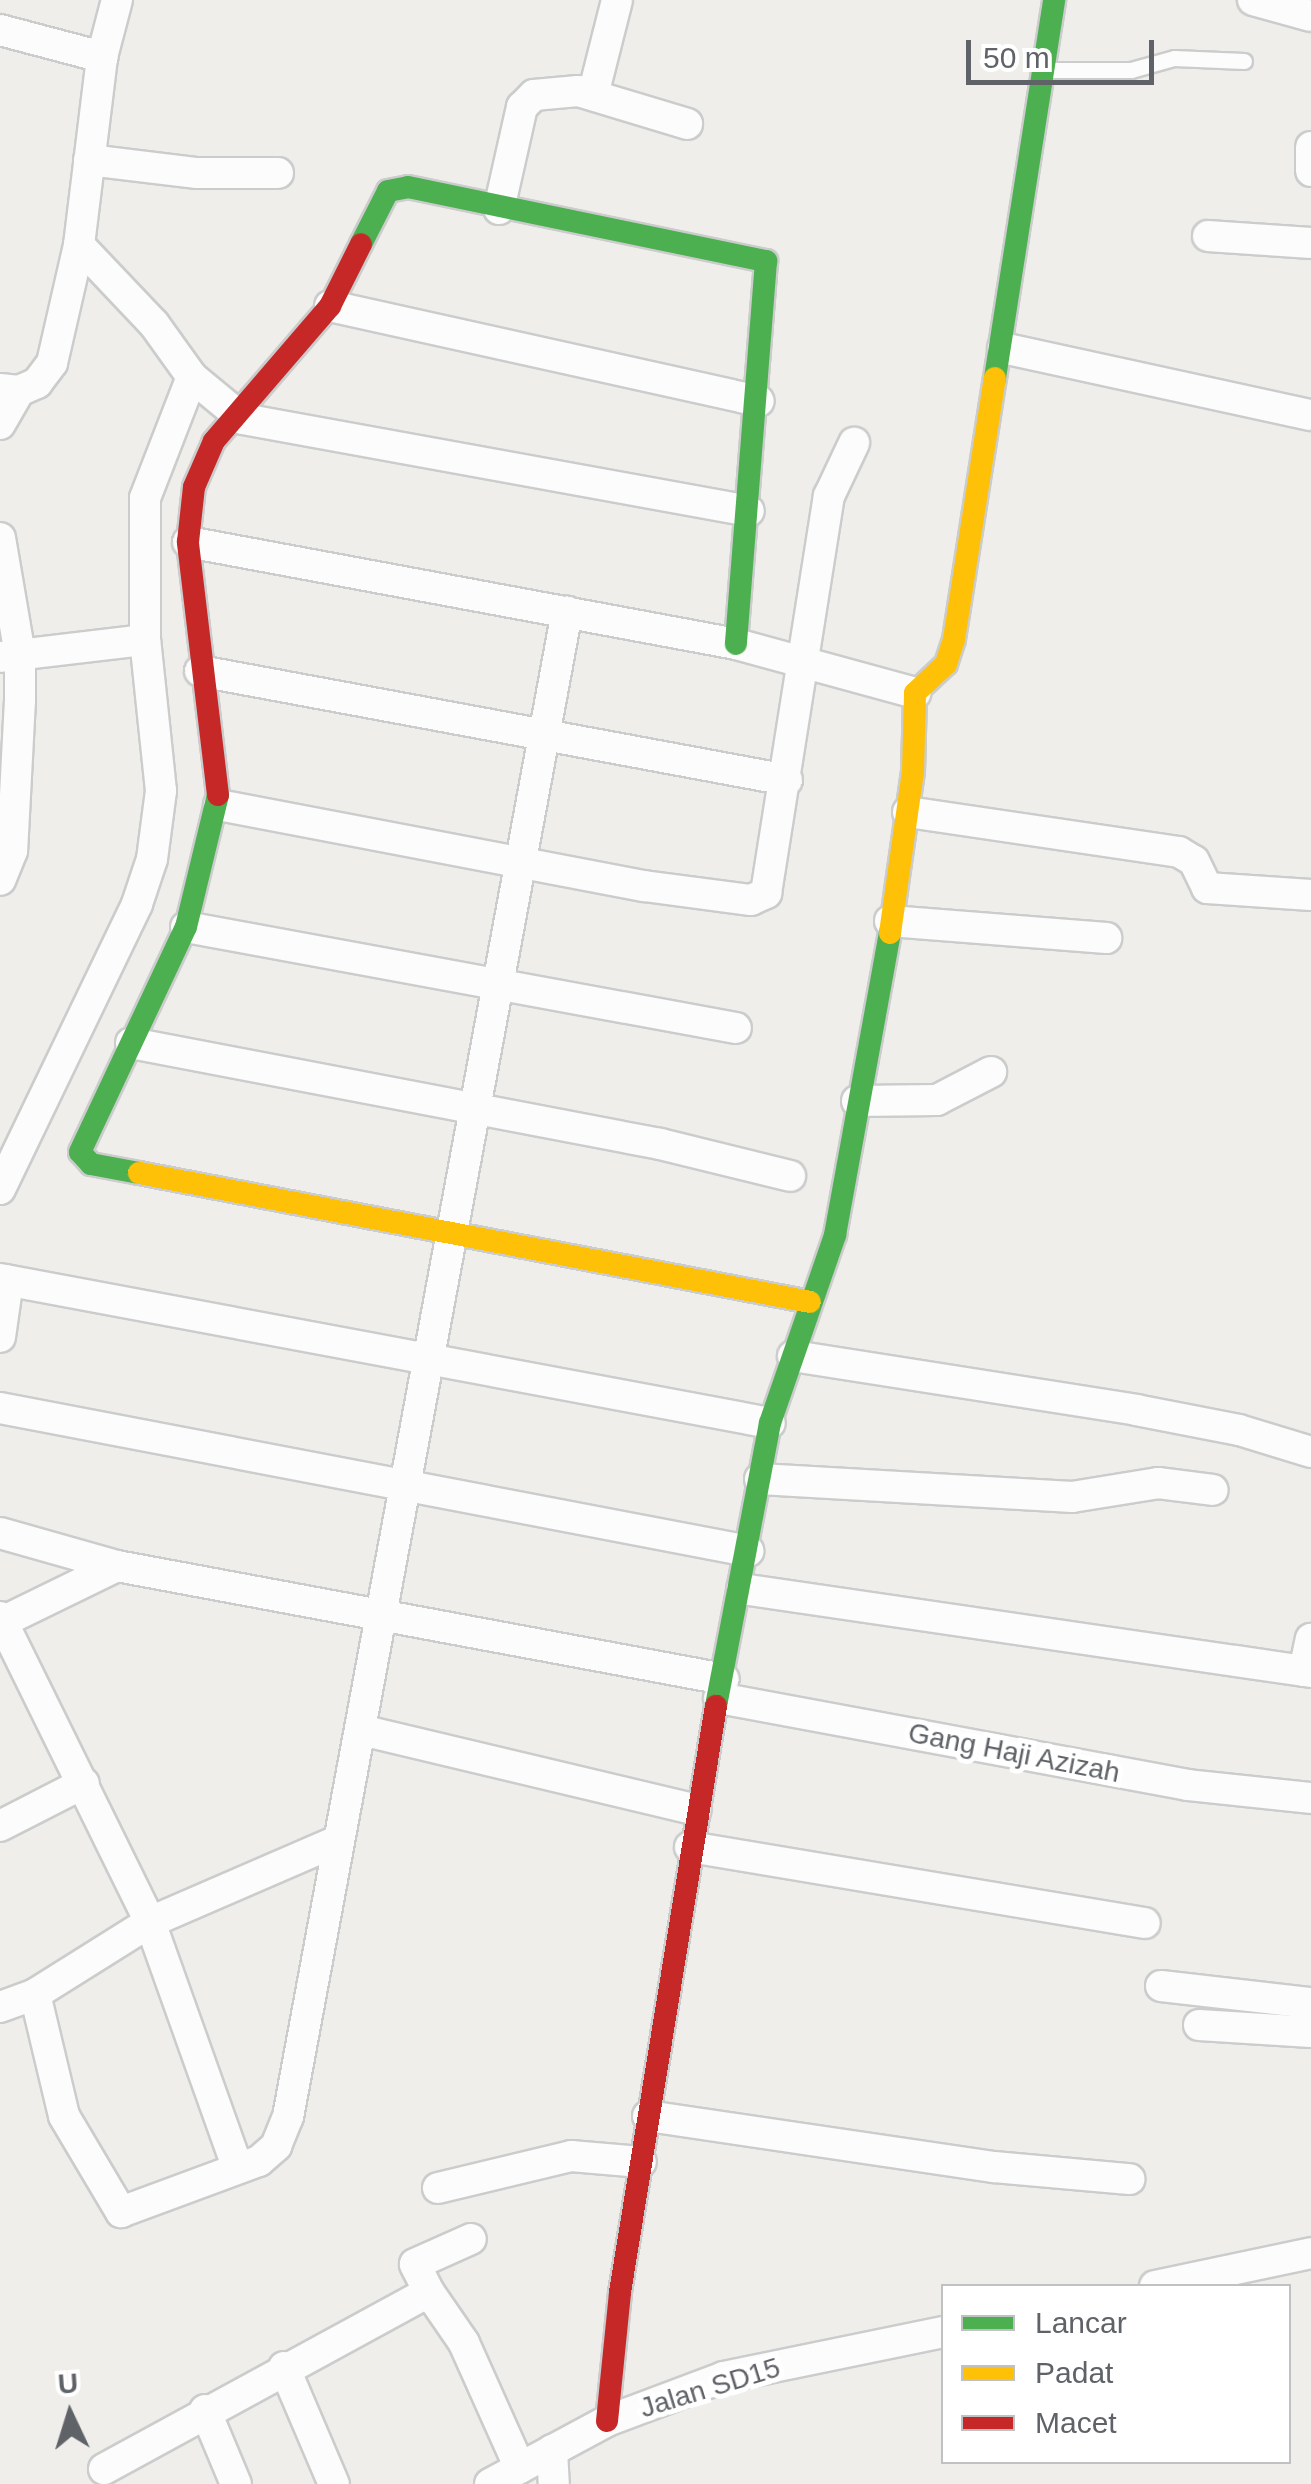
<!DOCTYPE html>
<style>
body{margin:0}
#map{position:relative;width:1311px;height:2484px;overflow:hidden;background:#efeeea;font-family:Arial,sans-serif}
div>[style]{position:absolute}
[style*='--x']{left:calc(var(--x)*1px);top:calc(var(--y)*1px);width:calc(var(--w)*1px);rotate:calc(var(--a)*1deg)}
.roads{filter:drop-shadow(2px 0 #cbcccc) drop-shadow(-2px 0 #cbcccc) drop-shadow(0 2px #cbcccc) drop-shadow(0 -2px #cbcccc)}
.lane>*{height:15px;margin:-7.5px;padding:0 7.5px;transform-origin:7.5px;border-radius:7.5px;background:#fdfcfc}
.street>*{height:30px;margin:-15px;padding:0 15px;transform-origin:15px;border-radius:15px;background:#fdfcfc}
.fast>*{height:22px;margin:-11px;padding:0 11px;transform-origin:11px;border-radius:11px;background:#4caf50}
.slow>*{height:22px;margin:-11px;padding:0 11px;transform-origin:11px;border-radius:11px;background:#ffc107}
.jam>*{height:22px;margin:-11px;padding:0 11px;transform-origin:11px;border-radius:11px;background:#c62828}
span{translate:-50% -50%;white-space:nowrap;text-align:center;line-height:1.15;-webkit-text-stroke:10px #fff;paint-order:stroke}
.street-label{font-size:28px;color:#5f6368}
.legend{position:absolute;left:941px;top:2284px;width:350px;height:180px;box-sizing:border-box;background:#fff;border:2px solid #bfc1c3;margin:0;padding:12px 18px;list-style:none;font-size:30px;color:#5f6368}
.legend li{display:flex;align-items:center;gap:20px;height:50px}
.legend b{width:50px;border:2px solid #bfc1c3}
.north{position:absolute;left:20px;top:2364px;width:100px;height:100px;-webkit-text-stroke:8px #fff;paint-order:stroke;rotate:356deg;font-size:28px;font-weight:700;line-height:40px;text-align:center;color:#5f6368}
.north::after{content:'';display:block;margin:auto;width:35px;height:45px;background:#5f6368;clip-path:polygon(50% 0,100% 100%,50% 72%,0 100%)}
.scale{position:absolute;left:966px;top:40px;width:188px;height:45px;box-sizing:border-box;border:5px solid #5f6368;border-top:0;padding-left:12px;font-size:30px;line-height:35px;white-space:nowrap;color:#5f6368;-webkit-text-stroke:8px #fff;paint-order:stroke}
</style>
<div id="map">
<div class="roads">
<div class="lane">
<i style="--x:1047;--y:70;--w:84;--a:0"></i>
<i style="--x:1131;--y:70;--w:45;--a:-15.6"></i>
<i style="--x:1174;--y:58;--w:70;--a:2.5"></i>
</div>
<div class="street">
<i style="--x:1253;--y:0;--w:60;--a:15.4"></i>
<i style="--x:0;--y:30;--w:106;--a:14.8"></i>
<i style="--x:593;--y:95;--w:98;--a:-75.8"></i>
<i style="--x:1311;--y:147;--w:24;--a:90"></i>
<i style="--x:89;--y:160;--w:109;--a:6.9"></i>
<i style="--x:197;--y:173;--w:81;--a:0"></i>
<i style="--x:499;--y:209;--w:105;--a:-77.3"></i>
<i style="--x:522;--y:107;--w:17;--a:-45"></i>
<i style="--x:534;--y:95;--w:44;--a:-5.2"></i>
<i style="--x:578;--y:91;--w:114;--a:16.8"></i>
<i style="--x:1208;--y:236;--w:103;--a:3.9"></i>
<i style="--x:79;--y:245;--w:109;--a:46.5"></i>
<i style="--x:154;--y:324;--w:65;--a:54.4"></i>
<i style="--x:192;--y:377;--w:66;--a:39.5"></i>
<i style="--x:243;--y:419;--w:514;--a:10.3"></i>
<i style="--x:330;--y:306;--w:439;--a:12.5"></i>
<i style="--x:1003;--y:348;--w:315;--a:12.3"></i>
<i style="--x:0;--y:389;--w:19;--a:6"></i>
<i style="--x:19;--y:391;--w:20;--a:-24"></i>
<i style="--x:37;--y:383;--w:25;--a:-53"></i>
<i style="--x:52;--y:363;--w:121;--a:-77.1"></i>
<i style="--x:79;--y:245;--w:189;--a:-83"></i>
<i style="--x:102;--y:57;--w:59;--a:-75.3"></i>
<i style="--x:0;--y:424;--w:38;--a:-60"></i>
<i style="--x:0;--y:538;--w:119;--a:80.3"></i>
<i style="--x:20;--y:655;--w:45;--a:90"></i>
<i style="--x:20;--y:700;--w:151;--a:93"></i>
<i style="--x:12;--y:851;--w:31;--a:112"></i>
<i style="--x:188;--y:542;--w:557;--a:10.54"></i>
<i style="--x:736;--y:644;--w:186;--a:15.3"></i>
<i style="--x:0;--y:657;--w:146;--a:-6.7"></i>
<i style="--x:145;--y:640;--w:142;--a:-90"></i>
<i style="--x:145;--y:498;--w:130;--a:-68.8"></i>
<i style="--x:200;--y:671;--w:597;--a:10.52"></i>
<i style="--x:219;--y:805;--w:433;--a:10.8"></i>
<i style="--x:644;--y:886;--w:108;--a:7.5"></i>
<i style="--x:751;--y:900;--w:17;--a:-25"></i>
<i style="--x:766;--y:893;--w:402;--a:-81"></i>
<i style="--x:829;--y:496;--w:59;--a:-64.7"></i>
<i style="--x:908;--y:812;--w:274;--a:8.4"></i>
<i style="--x:1179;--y:852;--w:17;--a:31"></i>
<i style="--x:1194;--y:861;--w:30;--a:64"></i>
<i style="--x:1207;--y:888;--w:104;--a:3.9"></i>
<i style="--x:890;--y:921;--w:217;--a:4.5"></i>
<i style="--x:186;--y:927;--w:559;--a:10.41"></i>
<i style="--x:131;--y:1043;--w:539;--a:10.81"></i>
<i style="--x:660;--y:1144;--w:134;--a:13.8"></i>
<i style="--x:857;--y:1101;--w:80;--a:-0.7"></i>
<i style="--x:937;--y:1100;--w:61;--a:-27.4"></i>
<i style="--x:0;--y:1189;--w:316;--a:-64.3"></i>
<i style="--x:137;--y:904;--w:47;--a:-71.6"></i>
<i style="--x:152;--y:859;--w:69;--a:-82.5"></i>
<i style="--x:161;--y:791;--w:152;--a:-96"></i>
<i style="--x:0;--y:1279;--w:783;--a:10.59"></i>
<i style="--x:0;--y:1337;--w:57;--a:-81.9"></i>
<i style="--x:793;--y:1356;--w:347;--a:8.9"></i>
<i style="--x:1136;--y:1410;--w:105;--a:11"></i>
<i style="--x:1239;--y:1430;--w:75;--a:17"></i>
<i style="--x:0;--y:1408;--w:762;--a:10.82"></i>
<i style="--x:760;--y:1479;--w:313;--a:3.3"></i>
<i style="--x:1072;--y:1497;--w:87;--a:-9.2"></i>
<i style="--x:1158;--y:1483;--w:55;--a:7.3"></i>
<i style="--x:0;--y:1533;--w:122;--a:15.8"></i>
<i style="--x:742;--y:1589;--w:575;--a:8.3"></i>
<i style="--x:0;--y:1617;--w:340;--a:63.8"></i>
<i style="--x:150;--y:1922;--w:260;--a:70.4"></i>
<i style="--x:0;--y:1623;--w:130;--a:-26"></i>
<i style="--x:117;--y:1566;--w:617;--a:10.55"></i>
<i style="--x:1304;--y:1671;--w:33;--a:-78"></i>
<i style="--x:719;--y:1698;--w:476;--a:10.5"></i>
<i style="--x:1187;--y:1785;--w:125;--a:6"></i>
<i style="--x:361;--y:1730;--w:344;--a:13.4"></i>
<i style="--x:0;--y:1826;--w:94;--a:-27.1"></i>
<i style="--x:335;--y:1842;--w:202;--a:156.6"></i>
<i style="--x:150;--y:1922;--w:136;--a:147.9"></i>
<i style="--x:35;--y:1994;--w:125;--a:76.6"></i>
<i style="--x:64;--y:2116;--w:112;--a:59.3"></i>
<i style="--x:121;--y:2212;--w:147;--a:-20.3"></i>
<i style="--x:259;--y:2161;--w:23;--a:-41"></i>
<i style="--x:276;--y:2146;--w:31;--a:-68"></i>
<i style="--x:288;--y:2117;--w:1531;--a:-79.5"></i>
<i style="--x:690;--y:1847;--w:461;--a:9.5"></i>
<i style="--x:1161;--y:1986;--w:151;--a:6.5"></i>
<i style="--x:0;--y:2007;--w:37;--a:-20"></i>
<i style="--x:1199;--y:2025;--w:112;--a:3.6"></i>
<i style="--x:648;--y:2116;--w:350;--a:8.4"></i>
<i style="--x:994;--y:2167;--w:136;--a:5.1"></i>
<i style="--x:438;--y:2188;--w:137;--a:-13.5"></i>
<i style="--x:571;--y:2156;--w:70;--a:4.9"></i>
<i style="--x:1155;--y:2286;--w:159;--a:-11.9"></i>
<i style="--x:429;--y:2292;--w:31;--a:-117"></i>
<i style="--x:415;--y:2264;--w:61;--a:-24.1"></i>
<i style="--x:284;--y:2367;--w:127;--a:66.9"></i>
<i style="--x:205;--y:2410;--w:80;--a:67.3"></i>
<i style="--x:552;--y:2450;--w:34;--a:87"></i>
<i style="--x:104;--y:2469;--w:370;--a:-28.6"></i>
<i style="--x:429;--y:2292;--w:62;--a:55.5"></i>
<i style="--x:464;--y:2343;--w:137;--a:65.9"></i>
<i style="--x:490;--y:2484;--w:133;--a:-28.3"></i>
<i style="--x:607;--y:2421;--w:125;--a:-20.6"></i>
<i style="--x:724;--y:2377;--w:225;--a:-11.6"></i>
</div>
<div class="fast">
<i style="--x:361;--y:244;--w:59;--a:-63"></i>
<i style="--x:388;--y:191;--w:20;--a:-11"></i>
<i style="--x:408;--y:187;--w:366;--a:11.7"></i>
<i style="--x:766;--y:261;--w:384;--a:94.5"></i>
<i style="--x:995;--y:378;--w:383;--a:-81.1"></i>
<i style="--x:139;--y:1173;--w:49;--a:-169.4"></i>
<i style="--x:91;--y:1164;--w:16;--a:-133"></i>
<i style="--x:80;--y:1152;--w:249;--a:-64.8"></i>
<i style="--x:186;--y:927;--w:136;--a:-76.4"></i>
<i style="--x:716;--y:1706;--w:288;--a:-79.2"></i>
<i style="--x:770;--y:1423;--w:199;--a:-70.9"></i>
<i style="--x:835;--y:1235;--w:307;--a:-79.7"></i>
</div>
<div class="slow">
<i style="--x:890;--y:933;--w:163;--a:-81.9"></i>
<i style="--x:913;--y:772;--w:79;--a:-88.5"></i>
<i style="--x:915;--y:693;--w:42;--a:-43.1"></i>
<i style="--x:946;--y:664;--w:26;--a:-72"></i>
<i style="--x:954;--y:639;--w:264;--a:-81.1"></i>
<i style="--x:139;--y:1173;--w:683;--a:10.88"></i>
</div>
<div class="jam">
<i style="--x:218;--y:795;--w:255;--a:-96.8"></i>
<i style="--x:188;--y:542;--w:55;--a:-83.8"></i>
<i style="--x:194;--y:487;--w:50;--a:-66.5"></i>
<i style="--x:214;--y:441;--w:178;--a:-49.3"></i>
<i style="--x:330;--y:306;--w:69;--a:-63.4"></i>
<i style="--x:607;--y:2421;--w:130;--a:-84.2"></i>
<i style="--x:620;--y:2292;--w:594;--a:-80.7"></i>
</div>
</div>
<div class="street-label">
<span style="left:1014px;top:1753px;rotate:11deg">Gang Haji Azizah</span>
<span style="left:710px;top:2388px;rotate:-17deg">Jalan SD15</span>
</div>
<ul class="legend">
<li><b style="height:12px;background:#4caf50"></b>Lancar</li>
<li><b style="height:12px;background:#ffc107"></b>Padat</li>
<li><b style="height:12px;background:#c62828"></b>Macet</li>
</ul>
<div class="north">U</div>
<div class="scale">50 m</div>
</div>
